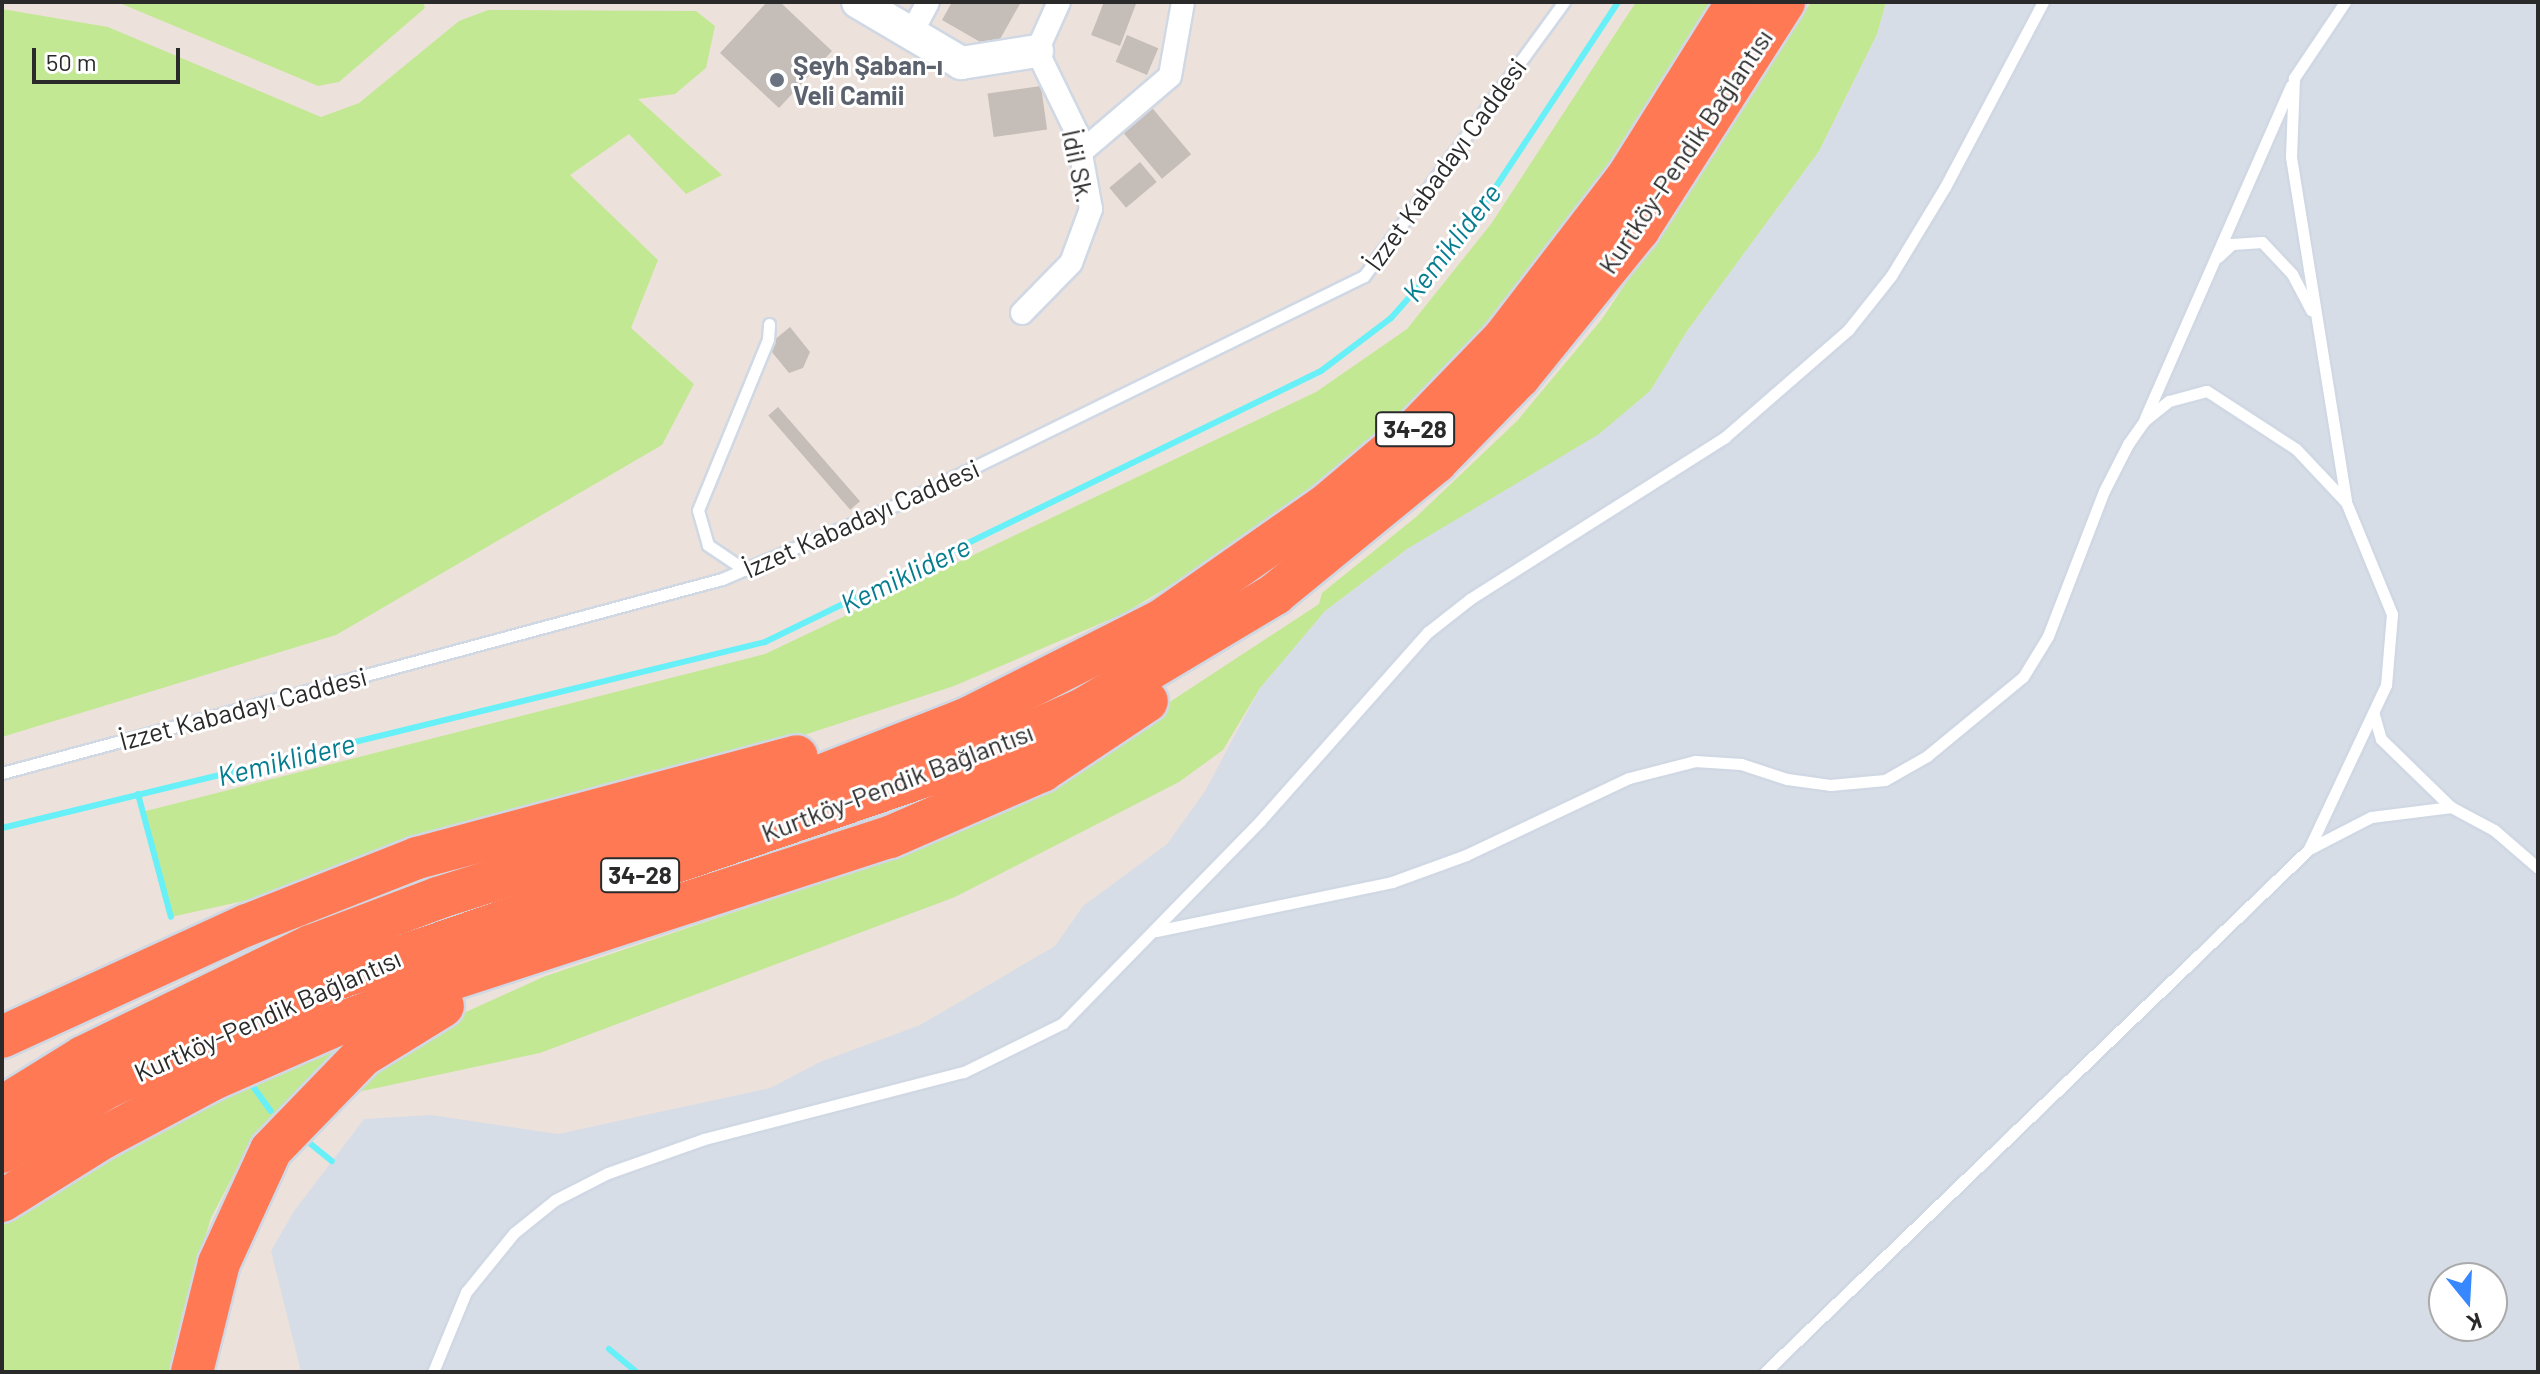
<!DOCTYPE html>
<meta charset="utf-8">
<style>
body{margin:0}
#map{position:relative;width:2540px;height:1374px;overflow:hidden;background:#ede2db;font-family:Barlow,sans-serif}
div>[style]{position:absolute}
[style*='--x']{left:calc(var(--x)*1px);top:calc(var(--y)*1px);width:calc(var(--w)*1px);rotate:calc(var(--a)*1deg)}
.airport>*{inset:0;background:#d7dde6}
.green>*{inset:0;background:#c3e894}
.stream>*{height:6px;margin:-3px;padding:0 3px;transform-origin:3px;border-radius:3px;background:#67f0f7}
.building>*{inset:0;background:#c5bdb7;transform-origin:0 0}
.roads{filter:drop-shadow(2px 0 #d0d8e4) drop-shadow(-2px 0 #d0d8e4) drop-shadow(0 2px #d0d8e4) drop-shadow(0 -2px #d0d8e4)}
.lane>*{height:11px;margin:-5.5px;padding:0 5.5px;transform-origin:5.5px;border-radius:5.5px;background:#fff}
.street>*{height:22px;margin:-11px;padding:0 11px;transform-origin:11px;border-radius:11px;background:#fff}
.secondary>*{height:32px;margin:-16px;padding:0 16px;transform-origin:16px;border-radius:16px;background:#fff}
.highway>*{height:42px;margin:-21px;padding:0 21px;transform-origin:21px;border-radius:21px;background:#ff7955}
.dots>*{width:22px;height:22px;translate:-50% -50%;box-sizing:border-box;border:4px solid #fff;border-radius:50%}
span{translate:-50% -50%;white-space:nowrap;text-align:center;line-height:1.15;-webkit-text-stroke:6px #fff;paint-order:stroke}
.shield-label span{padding:2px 6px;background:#fff;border:2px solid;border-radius:6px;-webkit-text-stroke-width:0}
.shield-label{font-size:24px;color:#2a2a2a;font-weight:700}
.worship-label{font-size:26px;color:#5b616d;font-weight:700}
.left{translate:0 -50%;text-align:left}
.street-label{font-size:26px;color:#2a2a2a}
.water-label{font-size:28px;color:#067d8f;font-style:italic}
.frame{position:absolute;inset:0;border:4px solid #2a2a2a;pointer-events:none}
.north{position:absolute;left:2428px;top:1262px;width:80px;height:80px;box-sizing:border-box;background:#fff;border:2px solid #aaa;border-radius:50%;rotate:162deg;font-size:22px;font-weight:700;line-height:32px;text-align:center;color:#2a2a2a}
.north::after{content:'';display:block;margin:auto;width:28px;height:36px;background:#3787ff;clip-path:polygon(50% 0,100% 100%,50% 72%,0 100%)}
.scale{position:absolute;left:32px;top:48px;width:148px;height:36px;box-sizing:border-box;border:4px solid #2a2a2a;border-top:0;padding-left:10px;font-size:24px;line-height:28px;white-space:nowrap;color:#2a2a2a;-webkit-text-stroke:6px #fff;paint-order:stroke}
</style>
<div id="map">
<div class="airport">
<i style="clip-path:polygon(evenodd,1886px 2px,2538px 2px,2538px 1372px,301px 1372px,271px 1251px,294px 1211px,364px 1119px,431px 1115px,558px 1134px,770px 1088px,820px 1062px,920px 1025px,1055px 946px,1083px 906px,1167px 844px,1205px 791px,1260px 688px,1325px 611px,1407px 549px,1650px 391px,1687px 331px,1819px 151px,1877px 34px,1886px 2px,2444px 1278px,2492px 1278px,2492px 1326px,2444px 1326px,2444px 1278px)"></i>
</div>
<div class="green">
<i style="clip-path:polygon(117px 2px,423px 2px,425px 8px,339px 82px,318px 86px)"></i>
<i style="clip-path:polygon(1636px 2px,1718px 2px,1594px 191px,1493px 319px,1426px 395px,1246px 540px,1123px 614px,954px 686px,648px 786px,298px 889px,171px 917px,142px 812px,765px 654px,1316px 392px,1407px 329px,1491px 224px)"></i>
<i style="clip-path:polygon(1811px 2px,1886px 2px,1877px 34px,1819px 151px,1687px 331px,1650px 391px,1599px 434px,1407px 549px,1325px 611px,1260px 688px,1223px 750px,1179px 782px,955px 897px,540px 1053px,339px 1096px,413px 1036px,543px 977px,826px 881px,1019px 801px,1319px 604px,1322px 593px,1416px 517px,1517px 421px,1602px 319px)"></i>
<i style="clip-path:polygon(2px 9px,108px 27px,321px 117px,359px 103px,459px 21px,488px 10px,696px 11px,715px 26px,706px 68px,675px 94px,638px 99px,722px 175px,686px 194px,629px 134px,570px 175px,658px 260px,631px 328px,694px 384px,662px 445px,336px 635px,2px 737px)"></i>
<i style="clip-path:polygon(362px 1026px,236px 1170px,211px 1218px,182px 1314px,175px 1372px,2px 1372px,2px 1219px,120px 1142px)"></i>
</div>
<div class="stream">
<i style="--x:138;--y:794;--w:127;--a:75"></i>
<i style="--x:2;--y:828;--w:785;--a:-13.7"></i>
<i style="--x:765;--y:642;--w:619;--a:-25.99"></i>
<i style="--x:1321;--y:371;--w:88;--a:-37.1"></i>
<i style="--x:1391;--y:318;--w:107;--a:-48.4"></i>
<i style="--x:1462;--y:238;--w:283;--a:-56.5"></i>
<i style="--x:249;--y:1081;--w:37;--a:54"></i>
<i style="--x:307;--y:1141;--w:32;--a:39"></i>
<i style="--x:609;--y:1349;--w:35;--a:40"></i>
</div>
<div class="building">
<i style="clip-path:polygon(767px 2px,780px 2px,832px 51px,779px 108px,720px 53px)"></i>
<i style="clip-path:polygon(952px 2px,1021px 2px,999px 41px,982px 43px,942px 20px)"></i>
<i style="clip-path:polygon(1104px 2px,1136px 4px,1120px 46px,1091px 35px)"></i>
<i style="left:1127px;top:35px;width:34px;height:29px;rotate:23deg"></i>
<i style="left:1041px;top:86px;width:44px;height:54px;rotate:82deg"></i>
<i style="left:1148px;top:103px;width:67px;height:38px;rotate:50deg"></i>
<i style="left:1140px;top:162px;width:26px;height:40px;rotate:50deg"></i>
<i style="clip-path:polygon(790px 327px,810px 352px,803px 368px,789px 373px,767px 346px)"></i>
<i style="left:778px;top:407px;width:125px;height:13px;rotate:49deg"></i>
</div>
<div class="roads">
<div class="lane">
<i style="--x:2345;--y:2;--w:92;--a:123.9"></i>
<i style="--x:2294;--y:78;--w:79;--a:92.2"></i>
<i style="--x:2291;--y:157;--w:348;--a:80.9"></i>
<i style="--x:2218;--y:257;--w:19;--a:-43"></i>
<i style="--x:2232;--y:244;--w:30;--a:-4"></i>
<i style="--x:2262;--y:242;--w:44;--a:46.8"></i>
<i style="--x:2292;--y:274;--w:41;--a:62.2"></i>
<i style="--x:2145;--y:418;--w:363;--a:-66.3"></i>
<i style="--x:745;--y:570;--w:45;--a:-146"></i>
<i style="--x:708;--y:545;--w:36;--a:-106"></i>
<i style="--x:698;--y:510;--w:185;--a:-67.7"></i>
<i style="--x:768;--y:339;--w:15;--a:-86"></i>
<i style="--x:2374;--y:715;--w:25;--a:74"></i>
<i style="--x:2381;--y:739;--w:98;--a:44.2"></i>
<i style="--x:2;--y:773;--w:746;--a:-15.08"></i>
<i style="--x:722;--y:579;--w:201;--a:-23.1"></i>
<i style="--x:907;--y:500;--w:509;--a:-26.11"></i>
<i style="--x:1364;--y:276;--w:339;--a:-53.9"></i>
<i style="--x:1156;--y:931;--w:241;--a:-11.7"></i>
<i style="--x:1392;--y:882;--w:79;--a:-20"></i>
<i style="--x:1466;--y:855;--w:180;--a:-25.3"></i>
<i style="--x:1629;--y:778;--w:68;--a:-14.4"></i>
<i style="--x:1695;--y:761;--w:46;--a:3.7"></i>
<i style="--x:1741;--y:764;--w:48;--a:18.1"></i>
<i style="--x:1787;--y:779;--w:43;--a:7.9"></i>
<i style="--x:1830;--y:785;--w:55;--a:-5.2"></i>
<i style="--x:1885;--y:780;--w:48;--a:-29.7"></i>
<i style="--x:1927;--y:756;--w:124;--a:-39.5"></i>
<i style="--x:2023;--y:677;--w:48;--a:-58.6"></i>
<i style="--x:2048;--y:636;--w:155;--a:-68.9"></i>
<i style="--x:2104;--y:491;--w:53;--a:-62.9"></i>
<i style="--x:2128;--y:444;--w:28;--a:-55"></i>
<i style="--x:2144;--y:421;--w:32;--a:-39"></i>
<i style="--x:2169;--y:401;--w:39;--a:-15"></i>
<i style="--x:2207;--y:391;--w:106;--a:33.1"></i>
<i style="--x:2296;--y:449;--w:73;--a:46.7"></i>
<i style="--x:2346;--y:502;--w:121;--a:67.7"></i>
<i style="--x:2392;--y:614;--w:71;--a:94.8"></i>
<i style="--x:2386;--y:685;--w:181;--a:115.2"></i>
<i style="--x:433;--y:1372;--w:87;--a:-67.6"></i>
<i style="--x:466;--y:1292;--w:76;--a:-50.9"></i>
<i style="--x:514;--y:1233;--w:53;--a:-38.8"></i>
<i style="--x:555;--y:1200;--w:59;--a:-27"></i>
<i style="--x:608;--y:1173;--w:102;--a:-19.5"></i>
<i style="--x:704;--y:1139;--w:268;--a:-14.5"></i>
<i style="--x:964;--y:1072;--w:110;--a:-26.3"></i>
<i style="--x:1063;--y:1023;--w:282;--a:-45.7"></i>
<i style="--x:1260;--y:821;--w:253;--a:-48.4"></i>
<i style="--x:1428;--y:632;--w:53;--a:-38.2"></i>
<i style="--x:1470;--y:599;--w:302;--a:-32.4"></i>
<i style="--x:1725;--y:437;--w:163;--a:-41"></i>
<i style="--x:1848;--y:330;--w:69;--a:-51.5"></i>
<i style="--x:1891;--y:276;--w:104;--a:-58.8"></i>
<i style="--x:1945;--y:187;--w:209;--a:-62.1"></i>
<i style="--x:1765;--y:1372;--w:755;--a:-43.87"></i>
<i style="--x:2309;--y:849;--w:70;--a:-27.3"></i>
<i style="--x:2371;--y:817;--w:81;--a:-7.1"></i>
<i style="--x:2451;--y:807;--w:49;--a:28.1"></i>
<i style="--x:2494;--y:830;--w:58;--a:40.8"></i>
</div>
<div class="street">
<i style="--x:911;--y:34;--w:36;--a:-62"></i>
<i style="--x:1080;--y:153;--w:118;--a:-40.5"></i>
<i style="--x:1170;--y:76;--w:75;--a:-80"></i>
<i style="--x:1022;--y:313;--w:70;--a:-45.6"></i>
<i style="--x:1071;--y:263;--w:58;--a:-69.7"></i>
<i style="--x:1091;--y:209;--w:77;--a:-100.4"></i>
<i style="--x:1077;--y:133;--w:91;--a:-116"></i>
<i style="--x:1037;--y:51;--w:54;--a:-65.8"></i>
</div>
<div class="secondary">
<i style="--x:858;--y:2;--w:120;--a:30.6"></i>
<i style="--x:961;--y:63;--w:77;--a:-9"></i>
</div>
<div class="highway">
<i style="--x:2;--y:1037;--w:269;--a:-24.6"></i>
<i style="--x:247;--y:925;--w:183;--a:-21.5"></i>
<i style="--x:417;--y:858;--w:393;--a:-15"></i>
<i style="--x:2;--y:1107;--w:95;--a:-31.7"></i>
<i style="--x:83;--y:1057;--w:254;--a:-26"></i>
<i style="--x:311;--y:946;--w:136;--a:-20.7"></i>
<i style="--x:438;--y:898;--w:390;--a:-17.6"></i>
<i style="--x:810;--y:780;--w:168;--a:-21.4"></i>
<i style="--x:966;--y:719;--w:220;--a:-26.8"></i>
<i style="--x:1162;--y:620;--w:199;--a:-35"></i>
<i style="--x:1325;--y:506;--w:118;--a:-40.2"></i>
<i style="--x:1415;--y:430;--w:127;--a:-46"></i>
<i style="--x:1503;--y:339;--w:205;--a:-52.5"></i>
<i style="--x:1628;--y:176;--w:205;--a:-57.9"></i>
<i style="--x:2;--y:1152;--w:122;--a:-31.6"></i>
<i style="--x:106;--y:1088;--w:251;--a:-25.4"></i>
<i style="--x:333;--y:980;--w:660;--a:-19.01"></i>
<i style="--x:957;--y:765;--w:138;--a:-24"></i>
<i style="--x:1083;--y:709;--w:224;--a:-30.9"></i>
<i style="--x:1275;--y:594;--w:208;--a:-39.3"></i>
<i style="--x:1436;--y:462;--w:120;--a:-45.7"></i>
<i style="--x:1520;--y:376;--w:189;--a:-51"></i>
<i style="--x:1639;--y:229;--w:269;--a:-57.4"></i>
<i style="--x:2;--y:1201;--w:119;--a:-32"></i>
<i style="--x:103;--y:1138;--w:123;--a:-28.2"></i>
<i style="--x:211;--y:1080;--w:137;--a:-23.7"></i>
<i style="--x:336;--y:1025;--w:125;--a:-21.6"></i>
<i style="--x:452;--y:979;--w:460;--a:-18"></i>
<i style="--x:890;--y:837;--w:166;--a:-23.5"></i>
<i style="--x:1042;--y:771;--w:126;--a:-33.7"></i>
<i style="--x:192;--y:1372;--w:112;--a:-76.1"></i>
<i style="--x:219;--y:1263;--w:124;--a:-65.3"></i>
<i style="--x:271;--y:1150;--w:131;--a:-45.9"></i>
<i style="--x:362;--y:1056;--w:95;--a:-31.7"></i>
</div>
</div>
<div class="dots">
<i style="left:777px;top:80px;background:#6b7280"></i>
</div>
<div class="shield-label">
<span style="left:1415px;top:429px">34-28</span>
<span style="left:640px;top:875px">34-28</span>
</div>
<div class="worship-label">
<span class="left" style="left:793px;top:80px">Şeyh Şaban-ı<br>Veli Camii</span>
</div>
<div class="street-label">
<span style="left:1685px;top:151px;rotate:-56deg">Kurtköy-Pendik Bağlantısı</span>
<span style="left:1445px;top:164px;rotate:-54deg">İzzet Kabadayı Caddesi</span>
<span style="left:1079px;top:166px;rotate:78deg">İdil Sk.</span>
<span style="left:861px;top:518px;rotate:-24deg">İzzet Kabadayı Caddesi</span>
<span style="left:243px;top:708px;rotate:-15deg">İzzet Kabadayı Caddesi</span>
<span style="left:897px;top:782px;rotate:-21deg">Kurtköy-Pendik Bağlantısı</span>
<span style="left:267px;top:1015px;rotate:-24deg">Kurtköy-Pendik Bağlantısı</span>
</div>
<div class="water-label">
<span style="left:1451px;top:242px;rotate:-52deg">Kemiklidere</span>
<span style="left:905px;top:574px;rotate:-26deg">Kemiklidere</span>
<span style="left:286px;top:759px;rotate:-14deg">Kemiklidere</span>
</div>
<div class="frame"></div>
<div class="north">K</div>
<div class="scale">50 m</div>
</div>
